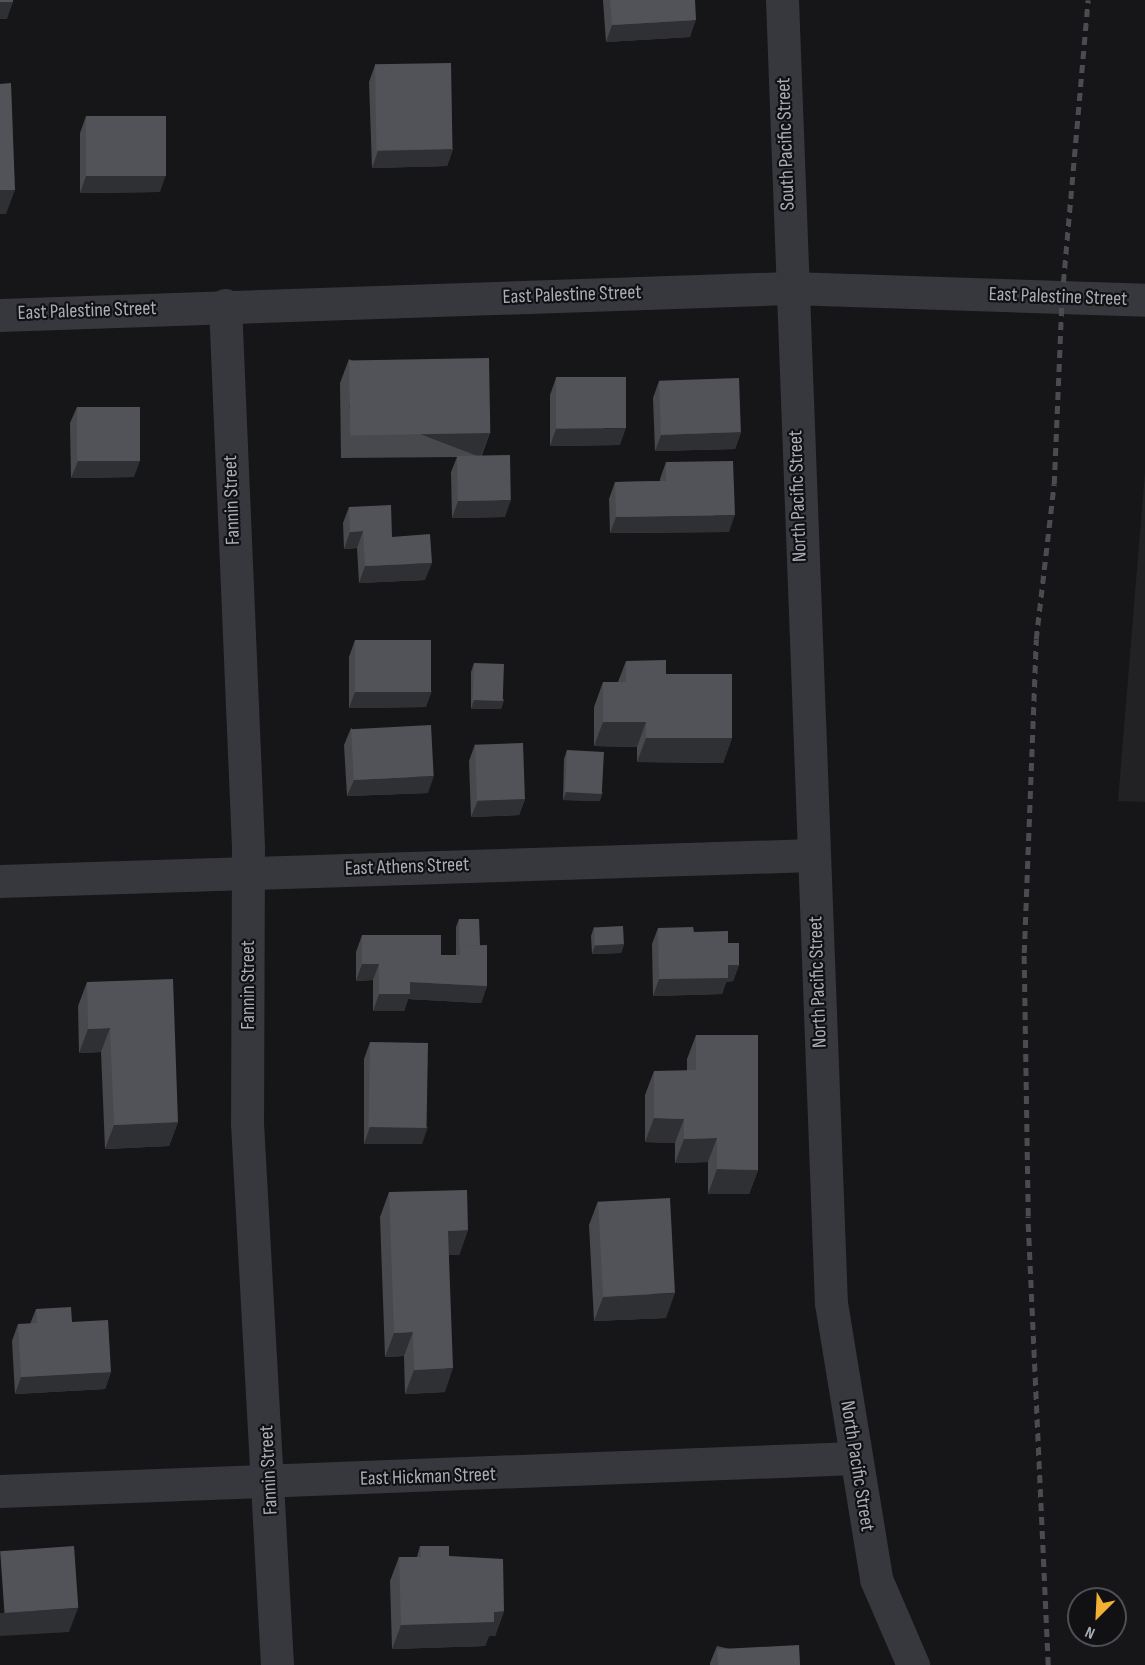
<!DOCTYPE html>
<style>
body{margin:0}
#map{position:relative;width:1145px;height:1665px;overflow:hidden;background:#161618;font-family:"Sofia Sans Condensed",sans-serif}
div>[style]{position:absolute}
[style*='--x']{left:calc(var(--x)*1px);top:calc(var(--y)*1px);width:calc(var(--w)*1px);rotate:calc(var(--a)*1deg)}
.built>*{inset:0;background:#222225}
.minor>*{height:33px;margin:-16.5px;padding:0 16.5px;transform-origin:16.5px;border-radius:16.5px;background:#37383d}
.tertiary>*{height:33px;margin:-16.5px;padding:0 16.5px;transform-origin:16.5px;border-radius:16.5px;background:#37383d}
.rail>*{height:4.5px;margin-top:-2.25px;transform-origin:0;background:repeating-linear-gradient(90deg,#4a4c52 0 8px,transparent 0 14px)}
.wall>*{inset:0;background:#47494d}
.shaded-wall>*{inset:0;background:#2f3033;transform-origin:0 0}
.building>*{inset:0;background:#525359;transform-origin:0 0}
span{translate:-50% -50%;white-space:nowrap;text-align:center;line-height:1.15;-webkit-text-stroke:4.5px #111113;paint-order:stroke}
.street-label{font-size:20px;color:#a8adb8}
.north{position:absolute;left:1067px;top:1587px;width:60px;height:60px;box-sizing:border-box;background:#111113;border:2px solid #4d4f55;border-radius:50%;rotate:204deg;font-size:16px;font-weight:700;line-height:24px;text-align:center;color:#a8adb8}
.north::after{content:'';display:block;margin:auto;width:21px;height:27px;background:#f2b134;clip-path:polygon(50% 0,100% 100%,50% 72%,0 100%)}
</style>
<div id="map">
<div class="built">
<i style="clip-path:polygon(1145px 472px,1145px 802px,1118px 801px)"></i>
</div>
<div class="minor">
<i style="--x:782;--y:0;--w:1304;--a:87.85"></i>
<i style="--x:831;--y:1303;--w:280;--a:80.7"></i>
<i style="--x:876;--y:1579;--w:94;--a:66.7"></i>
<i style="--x:225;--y:305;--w:541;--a:87.57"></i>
<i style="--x:248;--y:846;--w:277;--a:90.2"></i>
<i style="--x:247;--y:1123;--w:543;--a:86.83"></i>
<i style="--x:0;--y:881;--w:813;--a:-1.83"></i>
<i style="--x:0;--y:1491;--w:856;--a:-2.21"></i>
</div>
<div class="tertiary">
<i style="--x:0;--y:315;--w:790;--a:-1.96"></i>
<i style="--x:790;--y:288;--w:355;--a:1.9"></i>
</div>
<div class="rail">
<i style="--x:1048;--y:1665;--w:449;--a:-92.6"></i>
<i style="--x:1028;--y:1216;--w:263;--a:-90.9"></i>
<i style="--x:1024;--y:953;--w:314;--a:-87.8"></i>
<i style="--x:1036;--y:639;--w:156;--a:-83.4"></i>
<i style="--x:1054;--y:484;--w:188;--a:-87.6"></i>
<i style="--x:1062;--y:296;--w:297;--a:-85"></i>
</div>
<div class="wall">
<i style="clip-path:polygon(603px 0,695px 0,690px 37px,606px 42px)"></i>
<i style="clip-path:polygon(375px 65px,453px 149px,447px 166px,372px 168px,369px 82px)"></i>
<i style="clip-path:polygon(86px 116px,160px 192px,80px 193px,80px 133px)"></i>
<i style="clip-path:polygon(349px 359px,490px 433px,482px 455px,505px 517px,452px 518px,451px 472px,457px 457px,341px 458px,340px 383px)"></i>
<i style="clip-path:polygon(556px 378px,620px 445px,550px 446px,550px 395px)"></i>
<i style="clip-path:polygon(659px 381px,741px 432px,735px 449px,655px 451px,653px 398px)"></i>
<i style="clip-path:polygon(77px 407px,134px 477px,71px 478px,70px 423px)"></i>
<i style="clip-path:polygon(666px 462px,729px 532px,610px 533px,609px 499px,615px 482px,660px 481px,660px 479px)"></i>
<i style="clip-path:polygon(349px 507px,392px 537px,425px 580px,359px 583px,357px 548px,344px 549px,343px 523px)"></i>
<i style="clip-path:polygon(355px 640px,426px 707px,349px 708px,349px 657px)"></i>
<i style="clip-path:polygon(626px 661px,666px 674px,732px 738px,723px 763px,637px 762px,637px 747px,594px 746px,594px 707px,603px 682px,618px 682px)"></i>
<i style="clip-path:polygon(474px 663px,504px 700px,501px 709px,471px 709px,471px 672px)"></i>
<i style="clip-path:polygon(351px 728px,428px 793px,347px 796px,344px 745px)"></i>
<i style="clip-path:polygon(475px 744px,525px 799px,519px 815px,471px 817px,469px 761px)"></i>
<i style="clip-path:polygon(567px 750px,600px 801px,563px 800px,564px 759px)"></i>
<i style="clip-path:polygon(459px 919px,480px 945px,487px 986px,481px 1003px,408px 999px,404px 1011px,373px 1011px,373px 980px,356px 981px,356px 952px,362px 935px,441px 955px,456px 955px,456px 927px)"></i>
<i style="clip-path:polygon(594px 927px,624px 944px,621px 953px,592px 954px,591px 936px)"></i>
<i style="clip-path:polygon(658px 928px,694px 932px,728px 943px,739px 965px,733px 981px,726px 982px,722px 994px,653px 996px,652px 944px)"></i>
<i style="clip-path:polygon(87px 982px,178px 1122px,169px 1146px,105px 1149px,101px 1052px,79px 1053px,78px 1006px)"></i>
<i style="clip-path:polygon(696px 1035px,758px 1170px,749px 1194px,708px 1194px,708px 1162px,675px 1163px,675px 1143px,645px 1142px,645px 1095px,654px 1071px,687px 1071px,687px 1059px)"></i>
<i style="clip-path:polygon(370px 1042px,422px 1144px,364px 1144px,364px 1059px)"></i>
<i style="clip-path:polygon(389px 1192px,468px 1230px,459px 1255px,449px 1255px,445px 1392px,405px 1394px,404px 1356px,385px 1357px,380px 1217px)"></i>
<i style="clip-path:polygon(598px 1201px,666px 1318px,594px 1321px,589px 1225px)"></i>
<i style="clip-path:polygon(36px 1309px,72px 1322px,111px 1372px,105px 1389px,15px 1394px,12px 1341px,18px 1324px,30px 1324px)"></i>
<i style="clip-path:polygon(420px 1546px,449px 1556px,504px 1611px,495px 1636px,489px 1636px,485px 1646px,392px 1649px,390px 1581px,399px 1557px,417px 1557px)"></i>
<i style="clip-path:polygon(717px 1646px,800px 1665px,710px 1665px,710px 1663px)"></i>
</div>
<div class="shaded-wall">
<i style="clip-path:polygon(0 2px,13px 2px,7px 19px,0 19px)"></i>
<i style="clip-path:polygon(696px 20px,690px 37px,606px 42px,612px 25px)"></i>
<i style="clip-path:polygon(453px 149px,447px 166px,372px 168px,378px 151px)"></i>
<i style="clip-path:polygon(166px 175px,160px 192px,80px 193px,86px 176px)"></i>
<i style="clip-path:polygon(0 190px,15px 190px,6px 214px,0 214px)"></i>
<i style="clip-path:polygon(626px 428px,620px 445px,550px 446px,556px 429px)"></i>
<i style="clip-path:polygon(741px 432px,735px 449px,655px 451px,661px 435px)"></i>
<i style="left:490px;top:433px;width:26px;height:141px;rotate:111deg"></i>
<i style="clip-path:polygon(78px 461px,140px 461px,134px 477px,71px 478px)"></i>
<i style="clip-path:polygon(511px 500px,505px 517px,452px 518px,458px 501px)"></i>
<i style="clip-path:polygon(735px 515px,729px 532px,610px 533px,616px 517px)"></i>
<i style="clip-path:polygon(363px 531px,357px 548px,344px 549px,350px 532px)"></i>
<i style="clip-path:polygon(432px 563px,425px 580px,359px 583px,365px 566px)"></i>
<i style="clip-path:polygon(432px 691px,426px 707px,349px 708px,355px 692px)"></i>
<i style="clip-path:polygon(474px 700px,504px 700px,501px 709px,471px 709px)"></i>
<i style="clip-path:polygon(603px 722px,646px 722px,637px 747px,594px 746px)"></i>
<i style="clip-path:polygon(646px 738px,732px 738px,723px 763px,637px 762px)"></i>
<i style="clip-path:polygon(434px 776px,428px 793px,347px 796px,354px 780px)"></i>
<i style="clip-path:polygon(566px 792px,603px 792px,600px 801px,563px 800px)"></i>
<i style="clip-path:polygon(525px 799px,519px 815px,471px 817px,478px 800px)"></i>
<i style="clip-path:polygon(624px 944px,621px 953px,592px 954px,595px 945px)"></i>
<i style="clip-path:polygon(362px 964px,379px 964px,373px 980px,356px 981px)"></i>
<i style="clip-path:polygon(728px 965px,739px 965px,733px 981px,726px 982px,722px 994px,653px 996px,659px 979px)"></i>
<i style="clip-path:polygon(410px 982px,487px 986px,481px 1003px,408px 999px,404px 1011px,373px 1011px,379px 994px)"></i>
<i style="clip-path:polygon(110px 1028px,101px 1052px,79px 1053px,88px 1029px)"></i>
<i style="clip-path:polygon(654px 1118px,684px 1119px,675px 1143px,645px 1142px)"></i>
<i style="clip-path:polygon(178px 1122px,169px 1146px,105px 1149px,114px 1125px)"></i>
<i style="clip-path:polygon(370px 1127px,428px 1127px,422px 1144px,364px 1144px)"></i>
<i style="clip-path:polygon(717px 1138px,708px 1162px,675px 1163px,684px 1139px)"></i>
<i style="clip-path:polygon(717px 1169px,758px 1170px,749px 1194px,708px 1194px)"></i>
<i style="clip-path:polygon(468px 1230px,459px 1255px,440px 1255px,448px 1231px)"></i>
<i style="clip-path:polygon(675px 1293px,666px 1318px,594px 1321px,603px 1297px)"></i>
<i style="clip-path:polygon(413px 1332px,404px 1356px,385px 1357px,394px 1333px)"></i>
<i style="clip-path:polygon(453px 1368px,445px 1392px,405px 1394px,414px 1370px)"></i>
<i style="clip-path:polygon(111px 1372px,105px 1389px,15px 1394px,21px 1377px)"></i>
<i style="clip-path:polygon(78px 1608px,69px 1632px,0 1636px,0 1613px)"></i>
<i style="clip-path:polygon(504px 1611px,495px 1636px,489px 1636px,485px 1646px,392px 1649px,401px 1625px,494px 1612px)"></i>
</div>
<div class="building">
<i style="left:0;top:0;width:13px;height:2px"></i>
<i style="clip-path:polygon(610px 0,695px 0,696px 20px,612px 25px)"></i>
<i style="left:451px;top:63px;width:86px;height:76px;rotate:89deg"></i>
<i style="clip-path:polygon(11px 83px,15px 190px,0 190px,0 84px)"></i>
<i style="left:86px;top:116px;width:80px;height:60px"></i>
<i style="left:489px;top:358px;width:75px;height:140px;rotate:89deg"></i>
<i style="left:626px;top:377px;width:51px;height:70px;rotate:90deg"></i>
<i style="left:739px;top:378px;width:54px;height:80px;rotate:88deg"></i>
<i style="left:77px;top:407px;width:63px;height:54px"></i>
<i style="left:510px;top:455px;width:45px;height:53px;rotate:89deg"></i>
<i style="clip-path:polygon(733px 461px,735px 515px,616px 517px,615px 482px,666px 481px,666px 462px)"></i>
<i style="clip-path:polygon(391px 505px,392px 537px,430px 534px,432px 563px,365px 566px,363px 531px,350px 532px,349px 507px)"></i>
<i style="left:355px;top:640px;width:76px;height:52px"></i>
<i style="clip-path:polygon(666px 660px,666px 674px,732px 674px,732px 738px,646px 738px,646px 722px,603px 722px,603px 682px,626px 682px,626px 661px)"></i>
<i style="left:474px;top:663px;width:30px;height:37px;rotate:2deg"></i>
<i style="left:431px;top:725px;width:51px;height:80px;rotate:87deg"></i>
<i style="left:523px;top:743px;width:56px;height:48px;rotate:88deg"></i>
<i style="left:567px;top:750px;width:37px;height:42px;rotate:3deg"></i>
<i style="clip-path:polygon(459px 919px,479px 919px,480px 945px,460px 946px,459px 947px)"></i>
<i style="left:623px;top:926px;width:18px;height:29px;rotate:87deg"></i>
<i style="clip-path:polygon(693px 927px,694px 932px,728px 931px,728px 943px,739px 943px,739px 965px,728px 965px,728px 978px,659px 979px,658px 928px)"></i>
<i style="clip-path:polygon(362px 935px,441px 935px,441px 955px,460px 955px,460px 946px,487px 945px,487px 986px,410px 982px,410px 994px,379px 994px,379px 964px,362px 964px)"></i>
<i style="clip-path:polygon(173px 979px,178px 1122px,114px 1125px,110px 1028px,88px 1029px,87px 982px)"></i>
<i style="clip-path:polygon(696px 1035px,758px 1035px,758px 1170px,717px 1169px,717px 1138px,684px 1139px,684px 1119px,654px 1118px,654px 1071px,696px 1070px)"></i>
<i style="left:370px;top:1042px;width:58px;height:85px;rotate:1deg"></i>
<i style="clip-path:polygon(467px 1190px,468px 1230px,448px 1231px,453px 1368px,414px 1370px,413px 1332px,394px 1333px,389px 1192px)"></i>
<i style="left:670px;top:1198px;width:95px;height:72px;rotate:87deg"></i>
<i style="clip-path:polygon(71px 1307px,72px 1322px,108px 1320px,111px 1372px,21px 1377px,18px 1324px,37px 1323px,36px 1309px)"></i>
<i style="left:74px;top:1546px;width:62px;height:74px;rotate:86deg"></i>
<i style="clip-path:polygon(420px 1546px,449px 1546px,449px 1556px,503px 1559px,504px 1611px,494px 1612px,494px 1622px,401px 1625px,399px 1557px,421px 1557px)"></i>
<i style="left:799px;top:1645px;width:20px;height:82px;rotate:87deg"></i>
</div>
<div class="street-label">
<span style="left:786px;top:144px;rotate:-92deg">South Pacific Street</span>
<span style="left:572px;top:295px;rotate:-2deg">East Palestine Street</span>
<span style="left:1058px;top:297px;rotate:2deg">East Palestine Street</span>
<span style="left:87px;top:311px;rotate:-2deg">East Palestine Street</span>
<span style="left:798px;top:496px;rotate:-92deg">North Pacific Street</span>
<span style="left:232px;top:500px;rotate:-92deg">Fannin Street</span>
<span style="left:407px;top:867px;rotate:-2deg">East Athens Street</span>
<span style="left:818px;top:982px;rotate:-92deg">North Pacific Street</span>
<span style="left:248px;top:985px;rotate:-90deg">Fannin Street</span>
<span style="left:857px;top:1466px;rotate:81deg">North Pacific Street</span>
<span style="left:269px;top:1470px;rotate:-93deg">Fannin Street</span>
<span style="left:428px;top:1477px;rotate:-2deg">East Hickman Street</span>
</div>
<div class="north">N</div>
</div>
